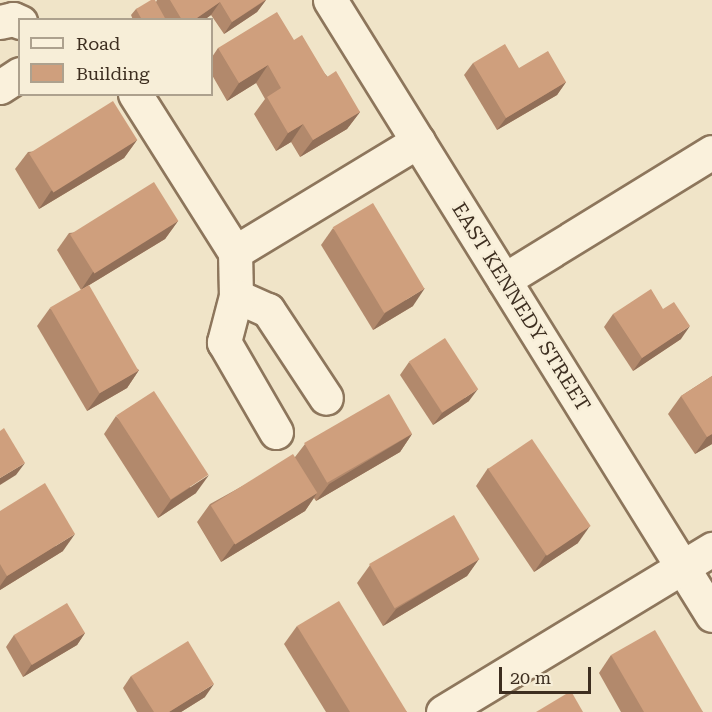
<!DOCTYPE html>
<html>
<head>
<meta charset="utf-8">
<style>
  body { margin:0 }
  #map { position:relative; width:712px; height:712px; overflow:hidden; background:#f0e4c8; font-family:"Roboto Serif",serif }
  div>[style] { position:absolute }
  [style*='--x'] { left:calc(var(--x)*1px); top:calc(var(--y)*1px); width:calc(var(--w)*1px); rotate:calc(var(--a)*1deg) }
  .roads { filter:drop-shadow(2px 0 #8d765c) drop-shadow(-2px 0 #8d765c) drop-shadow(0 2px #8d765c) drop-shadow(0 -2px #8d765c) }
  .minor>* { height:33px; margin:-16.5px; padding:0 16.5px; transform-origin:16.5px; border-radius:16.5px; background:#faf1dc }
  .wall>* { inset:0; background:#b2896c }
  .shaded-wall>* { inset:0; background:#916f58 }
  .building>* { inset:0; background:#cf9f7d; transform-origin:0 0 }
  span { translate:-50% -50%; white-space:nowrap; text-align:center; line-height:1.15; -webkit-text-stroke:4.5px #f7eed8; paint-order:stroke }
  .street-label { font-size:20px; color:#3d2e20 }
  .legend { position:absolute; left:18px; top:18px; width:195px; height:78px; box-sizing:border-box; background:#f7eed8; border:2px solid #ada18e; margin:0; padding:8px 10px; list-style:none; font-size:18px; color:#3d2e20 }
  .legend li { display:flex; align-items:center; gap:12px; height:30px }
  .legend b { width:30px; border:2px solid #ada18e }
  .scale { position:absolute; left:499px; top:667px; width:92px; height:27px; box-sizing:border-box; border:3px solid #3d2e20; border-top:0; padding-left:8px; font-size:18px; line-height:21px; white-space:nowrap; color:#3d2e20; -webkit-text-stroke:4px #f7eed8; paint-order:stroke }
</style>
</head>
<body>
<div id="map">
  <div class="roads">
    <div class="minor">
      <div style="--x:330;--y:0;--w:724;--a:58.15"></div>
      <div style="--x:0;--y:22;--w:13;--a:-13"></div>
      <div style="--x:13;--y:19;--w:8;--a:23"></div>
      <div style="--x:0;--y:87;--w:24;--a:-33"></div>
      <div style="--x:135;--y:94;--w:187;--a:57.7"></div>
      <div style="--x:235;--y:252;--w:214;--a:-31.2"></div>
      <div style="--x:235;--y:252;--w:44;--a:88.7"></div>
      <div style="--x:236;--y:296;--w:48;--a:104.6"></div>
      <div style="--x:224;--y:342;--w:104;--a:60"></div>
      <div style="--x:504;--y:280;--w:244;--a:-31.6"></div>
      <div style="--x:236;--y:296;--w:35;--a:24"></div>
      <div style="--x:268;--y:310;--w:105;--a:56.6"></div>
      <div style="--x:443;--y:712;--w:315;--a:-31.2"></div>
    </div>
  </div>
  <div class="wall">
    <div style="clip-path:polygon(157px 0,266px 0,257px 12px,224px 34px,211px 15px,204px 20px,133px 20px,131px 15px,136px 9px,156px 2px)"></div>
    <div style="clip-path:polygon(294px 40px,360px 112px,347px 129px,300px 157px,291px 142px,276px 151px,254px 114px,265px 99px,256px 83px,227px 101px,212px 75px,212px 57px,218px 48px)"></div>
    <div style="clip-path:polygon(473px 63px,519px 68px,566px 82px,557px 95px,497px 130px,464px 75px)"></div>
    <div style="clip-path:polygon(137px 140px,124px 158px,39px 209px,15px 169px,28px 152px)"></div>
    <div style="clip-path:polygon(178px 221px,165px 239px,81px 290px,57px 250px,69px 233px)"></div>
    <div style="clip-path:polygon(333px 228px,413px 306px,373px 330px,321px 245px)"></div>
    <div style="clip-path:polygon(50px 308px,139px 370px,127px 388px,87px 411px,37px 326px)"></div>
    <div style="clip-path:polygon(663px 309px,681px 339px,633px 371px,604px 327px,613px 314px)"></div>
    <div style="clip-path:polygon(409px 362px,469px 401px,433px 425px,400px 375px)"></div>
    <div style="clip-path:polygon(712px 376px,712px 444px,695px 454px,668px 414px,681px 396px)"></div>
    <div style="clip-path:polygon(116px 416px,196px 493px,158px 518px,104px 434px)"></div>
    <div style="clip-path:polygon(412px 434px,400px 452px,316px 501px,314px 498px,305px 511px,221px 562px,197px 522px,210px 504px,295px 457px,305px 444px)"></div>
    <div style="clip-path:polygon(488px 468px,578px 543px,534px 572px,476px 486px)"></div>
    <div style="clip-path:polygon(0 511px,63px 551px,0 590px)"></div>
    <div style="clip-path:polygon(479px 559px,467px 576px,383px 626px,357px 583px,370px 565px)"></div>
    <div style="clip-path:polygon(297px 626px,407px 712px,326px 712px,284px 644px)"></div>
    <div style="clip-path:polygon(85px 633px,77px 645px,23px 677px,6px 647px,14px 635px)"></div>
    <div style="clip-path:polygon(611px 655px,703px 712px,621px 712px,599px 673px)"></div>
    <div style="clip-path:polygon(131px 676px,205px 697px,181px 712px,137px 712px,123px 688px)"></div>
  </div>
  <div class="shaded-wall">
    <div style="clip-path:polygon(266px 0,257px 12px,224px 34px,232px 22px)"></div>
    <div style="clip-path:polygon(220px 2px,211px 15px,204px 20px,194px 20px)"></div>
    <div style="clip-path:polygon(268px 65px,256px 83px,227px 101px,239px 83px)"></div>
    <div style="clip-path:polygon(566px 82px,557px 95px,497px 130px,506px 118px)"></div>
    <div style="clip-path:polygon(360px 112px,347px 129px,300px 157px,313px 140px)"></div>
    <div style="clip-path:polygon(303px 124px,291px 142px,276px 151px,288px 133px)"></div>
    <div style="clip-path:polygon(137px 140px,124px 158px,39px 209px,51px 191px)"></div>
    <div style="clip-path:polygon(178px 221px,165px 239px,81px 290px,93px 272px)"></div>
    <div style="clip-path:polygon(425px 288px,413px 306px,373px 330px,385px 313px)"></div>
    <div style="clip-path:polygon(690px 326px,681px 339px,633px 371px,642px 358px)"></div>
    <div style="clip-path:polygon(139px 370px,127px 388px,87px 411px,100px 393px)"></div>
    <div style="clip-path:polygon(478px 389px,469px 401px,433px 425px,442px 413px)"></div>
    <div style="clip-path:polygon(412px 434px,400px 452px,316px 501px,329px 484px)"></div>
    <div style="clip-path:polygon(712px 434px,712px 444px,695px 454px,707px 437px)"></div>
    <div style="clip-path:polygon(25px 463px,16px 475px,0 485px,0 478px)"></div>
    <div style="clip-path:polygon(209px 475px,196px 493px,158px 518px,171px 500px)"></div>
    <div style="clip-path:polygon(317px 493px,305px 511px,221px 562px,234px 544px)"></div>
    <div style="clip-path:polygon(590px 526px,578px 543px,534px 572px,546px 555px)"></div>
    <div style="clip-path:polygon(75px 534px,63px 551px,0 590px,0 586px,7px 576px)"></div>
    <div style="clip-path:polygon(479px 559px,467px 576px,383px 626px,396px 609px)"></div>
    <div style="clip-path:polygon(85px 633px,77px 645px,23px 677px,32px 664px)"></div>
    <div style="clip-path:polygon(214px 684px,205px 697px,181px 712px,169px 712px)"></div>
  </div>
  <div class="building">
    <div style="clip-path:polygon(151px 0,155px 0,166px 20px,142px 20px,136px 9px)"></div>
    <div style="clip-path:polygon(170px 0,265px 0,232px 22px,220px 2px,194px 20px,182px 20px)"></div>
    <div style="clip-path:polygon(277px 12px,294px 40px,302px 35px,327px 77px,336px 71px,360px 112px,313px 140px,303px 124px,288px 133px,267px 97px,281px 88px,268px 65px,239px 83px,218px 48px)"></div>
    <div style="clip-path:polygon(505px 44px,519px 68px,548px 51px,566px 82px,506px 118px,473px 63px)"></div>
    <div style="left:113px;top:101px;width:46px;height:99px;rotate:58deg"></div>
    <div style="left:154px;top:182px;width:46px;height:99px;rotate:58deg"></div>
    <div style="left:373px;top:203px;width:100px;height:47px;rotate:59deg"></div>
    <div style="left:89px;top:285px;width:99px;height:45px;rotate:60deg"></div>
    <div style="clip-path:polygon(651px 289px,663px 309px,674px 302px,690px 326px,642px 358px,613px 314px)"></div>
    <div style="left:445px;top:338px;width:61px;height:43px;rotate:57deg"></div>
    <div style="clip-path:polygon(712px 376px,712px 434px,707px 437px,681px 396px)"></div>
    <div style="left:154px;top:391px;width:100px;height:45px;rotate:57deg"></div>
    <div style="left:389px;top:394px;width:46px;height:98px;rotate:60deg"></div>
    <div style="clip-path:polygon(4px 428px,25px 463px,0 478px,0 431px)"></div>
    <div style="left:532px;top:439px;width:105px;height:53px;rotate:56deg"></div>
    <div style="left:293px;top:454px;width:46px;height:97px;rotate:58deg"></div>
    <div style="clip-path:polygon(45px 483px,75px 534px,7px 576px,0 564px,0 511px)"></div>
    <div style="left:454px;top:515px;width:51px;height:98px;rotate:60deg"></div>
    <div style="clip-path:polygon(339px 601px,407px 712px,350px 712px,297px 626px)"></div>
    <div style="left:67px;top:603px;width:35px;height:62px;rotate:59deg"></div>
    <div style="clip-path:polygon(655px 630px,703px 712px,644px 712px,611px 655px)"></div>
    <div style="clip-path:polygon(188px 641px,214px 684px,169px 712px,154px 712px,131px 676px)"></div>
    <div style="clip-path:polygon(571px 691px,583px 712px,536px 712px)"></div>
  </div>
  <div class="street-label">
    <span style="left:521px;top:307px;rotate:58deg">EAST KENNEDY STREET</span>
  </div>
  <ul class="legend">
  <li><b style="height:8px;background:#faf1dc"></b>Road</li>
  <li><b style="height:16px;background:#cf9f7d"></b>Building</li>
  </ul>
  <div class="scale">20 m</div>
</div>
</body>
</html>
